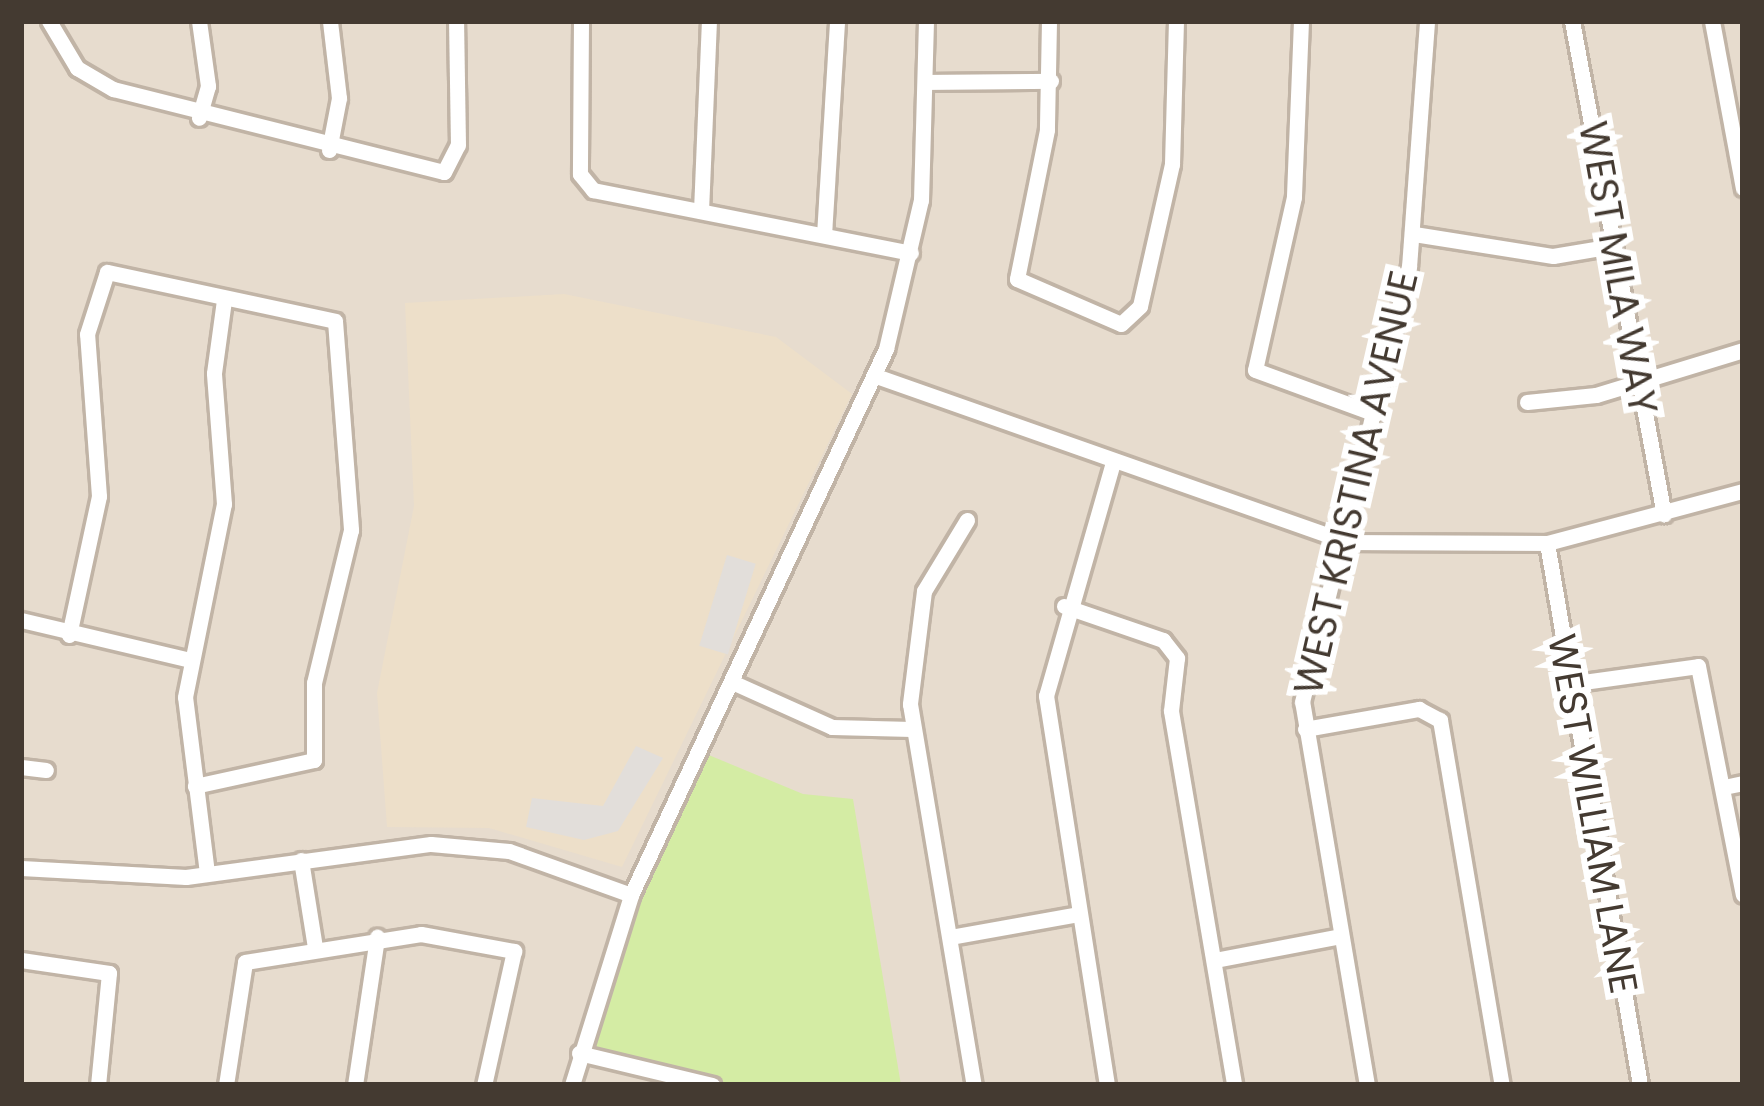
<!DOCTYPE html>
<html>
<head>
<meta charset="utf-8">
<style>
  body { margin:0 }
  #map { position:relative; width:1764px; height:1106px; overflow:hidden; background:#f2ebe1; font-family:Poppins,sans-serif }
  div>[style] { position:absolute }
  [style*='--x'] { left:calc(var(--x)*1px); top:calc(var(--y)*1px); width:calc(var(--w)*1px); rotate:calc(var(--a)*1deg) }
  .residential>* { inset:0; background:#e7dcce; transform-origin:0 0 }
  .education>* { inset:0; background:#eddfc9 }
  .green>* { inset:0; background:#d4eca4 }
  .parking>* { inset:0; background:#e2deda; transform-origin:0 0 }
  .roads { filter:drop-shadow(3px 0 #c1b4a6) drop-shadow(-3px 0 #c1b4a6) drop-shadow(0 3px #c1b4a6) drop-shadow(0 -3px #c1b4a6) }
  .minor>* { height:15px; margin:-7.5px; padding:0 7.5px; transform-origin:7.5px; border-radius:7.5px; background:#fff }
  span { translate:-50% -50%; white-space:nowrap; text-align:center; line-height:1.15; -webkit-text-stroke:12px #fff; paint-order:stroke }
  .street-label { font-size:39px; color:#443a31 }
  .frame { position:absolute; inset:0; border:24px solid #443a31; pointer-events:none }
</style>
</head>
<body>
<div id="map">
  <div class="residential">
    <div style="left:21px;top:21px;width:1722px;height:1064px"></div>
  </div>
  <div class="education">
    <div style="clip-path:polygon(564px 294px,776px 337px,852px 394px,622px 867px,489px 828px,387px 827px,377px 693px,414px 506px,405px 303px)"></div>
  </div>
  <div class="green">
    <div style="clip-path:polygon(699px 751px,803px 794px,853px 799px,901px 1085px,712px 1085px,579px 1053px)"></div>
  </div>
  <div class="parking">
    <div style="left:727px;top:555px;width:30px;height:95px;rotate:17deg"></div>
    <div style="clip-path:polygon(636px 746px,663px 758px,618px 831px,584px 840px,526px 827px,532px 798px,603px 806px)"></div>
  </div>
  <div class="roads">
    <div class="minor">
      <div style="--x:49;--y:21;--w:55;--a:59.2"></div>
      <div style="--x:77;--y:68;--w:42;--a:30.3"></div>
      <div style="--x:113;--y:89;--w:341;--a:14.1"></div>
      <div style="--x:444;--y:172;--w:30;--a:-63"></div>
      <div style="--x:458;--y:145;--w:124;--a:-90.9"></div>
      <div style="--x:199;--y:21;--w:66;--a:82.1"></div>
      <div style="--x:208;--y:86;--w:33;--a:106"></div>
      <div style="--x:581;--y:21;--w:153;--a:90.4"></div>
      <div style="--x:580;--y:174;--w:21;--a:51"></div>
      <div style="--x:593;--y:190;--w:324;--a:11.2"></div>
      <div style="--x:1049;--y:21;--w:109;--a:91.1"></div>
      <div style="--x:1047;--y:130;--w:152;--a:101.4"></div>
      <div style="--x:1017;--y:279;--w:113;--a:23.4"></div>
      <div style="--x:1121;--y:324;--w:26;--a:-43"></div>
      <div style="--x:1140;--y:306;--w:146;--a:-77.3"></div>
      <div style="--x:1172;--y:164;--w:143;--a:-88.4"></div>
      <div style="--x:1301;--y:21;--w:176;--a:92.3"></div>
      <div style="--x:1294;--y:197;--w:177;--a:102.7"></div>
      <div style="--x:1255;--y:370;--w:128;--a:20.1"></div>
      <div style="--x:1572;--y:21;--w:502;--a:79.45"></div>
      <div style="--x:1712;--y:21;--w:170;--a:79.5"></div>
      <div style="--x:928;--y:82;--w:123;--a:-0.5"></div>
      <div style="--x:329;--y:150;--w:53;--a:-79.1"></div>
      <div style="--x:339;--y:98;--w:78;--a:-96.7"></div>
      <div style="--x:701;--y:211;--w:190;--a:-87.6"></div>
      <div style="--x:1414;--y:234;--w:141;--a:9"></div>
      <div style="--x:1553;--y:256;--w:61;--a:-9.5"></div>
      <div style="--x:824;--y:235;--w:214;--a:-86.5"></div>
      <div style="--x:876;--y:376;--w:499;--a:19.4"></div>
      <div style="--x:1347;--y:542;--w:200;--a:0.3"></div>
      <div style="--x:1547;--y:543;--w:203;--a:-14.9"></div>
      <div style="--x:1527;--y:402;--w:69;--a:-5.8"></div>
      <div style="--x:1596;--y:395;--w:154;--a:-17"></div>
      <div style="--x:967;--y:520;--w:83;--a:121.2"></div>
      <div style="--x:924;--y:591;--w:114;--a:97.1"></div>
      <div style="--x:910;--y:704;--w:386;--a:80.5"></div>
      <div style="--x:1547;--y:543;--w:550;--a:80.26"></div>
      <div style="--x:1064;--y:606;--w:105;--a:19"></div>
      <div style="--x:1163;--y:640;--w:23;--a:52"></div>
      <div style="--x:1177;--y:658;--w:53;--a:96.5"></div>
      <div style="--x:1171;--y:711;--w:379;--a:80.4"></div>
      <div style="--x:21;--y:620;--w:174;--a:13.3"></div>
      <div style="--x:69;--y:635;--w:142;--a:-77.8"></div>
      <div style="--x:99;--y:496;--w:162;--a:-94.2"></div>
      <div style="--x:87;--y:334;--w:65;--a:-72.1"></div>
      <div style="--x:107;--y:272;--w:233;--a:12.1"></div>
      <div style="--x:335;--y:321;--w:210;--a:85.6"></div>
      <div style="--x:351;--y:530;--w:157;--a:103.6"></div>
      <div style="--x:314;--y:683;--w:77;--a:90"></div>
      <div style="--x:314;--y:760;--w:122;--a:167.7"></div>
      <div style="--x:732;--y:682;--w:110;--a:24.2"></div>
      <div style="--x:832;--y:727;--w:80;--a:1.4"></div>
      <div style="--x:1569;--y:684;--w:130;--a:-7.9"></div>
      <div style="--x:1698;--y:666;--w:233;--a:78.9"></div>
      <div style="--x:1305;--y:729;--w:116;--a:-10"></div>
      <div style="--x:1419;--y:709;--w:24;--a:28"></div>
      <div style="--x:1440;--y:720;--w:370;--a:80.4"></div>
      <div style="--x:21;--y:767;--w:25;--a:7"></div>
      <div style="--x:1724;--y:787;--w:19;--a:-12"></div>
      <div style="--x:301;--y:860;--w:88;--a:80.9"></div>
      <div style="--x:21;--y:868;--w:165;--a:3.1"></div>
      <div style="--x:186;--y:877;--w:247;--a:-7.7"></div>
      <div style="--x:431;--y:844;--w:78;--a:5.1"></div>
      <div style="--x:509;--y:851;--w:130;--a:19.8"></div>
      <div style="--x:207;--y:873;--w:177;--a:-97.1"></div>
      <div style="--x:185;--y:697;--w:197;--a:-78.6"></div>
      <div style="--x:224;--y:504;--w:131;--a:-94.4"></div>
      <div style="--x:214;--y:373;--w:74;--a:-82.2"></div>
      <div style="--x:950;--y:937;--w:131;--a:-10.1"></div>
      <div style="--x:21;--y:960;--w:89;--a:8.4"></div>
      <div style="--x:109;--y:973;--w:113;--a:95.6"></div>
      <div style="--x:1215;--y:960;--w:128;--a:-10.8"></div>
      <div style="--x:579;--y:1053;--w:137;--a:13.5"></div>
      <div style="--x:226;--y:1085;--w:124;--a:-81.2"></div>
      <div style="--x:245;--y:962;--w:178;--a:-9"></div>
      <div style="--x:421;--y:934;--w:95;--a:10.4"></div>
      <div style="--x:514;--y:951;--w:137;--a:102.6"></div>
      <div style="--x:355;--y:1085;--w:150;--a:-81.5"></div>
      <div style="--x:572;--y:1085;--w:199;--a:-72.7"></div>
      <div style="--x:631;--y:895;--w:603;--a:-64.97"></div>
      <div style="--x:886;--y:349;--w:153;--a:-76.8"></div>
      <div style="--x:921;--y:200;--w:179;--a:-88.4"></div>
      <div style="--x:1107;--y:1085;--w:394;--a:-98.9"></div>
      <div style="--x:1046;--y:696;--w:243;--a:-74"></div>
      <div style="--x:1367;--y:1085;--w:388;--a:-99.6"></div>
      <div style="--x:1302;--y:702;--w:448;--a:-76.2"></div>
      <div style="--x:1409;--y:267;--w:247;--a:-85.8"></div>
    </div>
  </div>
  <div class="street-label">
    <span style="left:1617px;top:268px;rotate:80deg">WEST MILA WAY</span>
    <span style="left:1357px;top:483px;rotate:-77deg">WEST KRISTINA AVENUE</span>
    <span style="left:1592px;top:814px;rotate:80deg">WEST WILLIAM LANE</span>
  </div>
  <div class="frame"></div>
</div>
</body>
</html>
